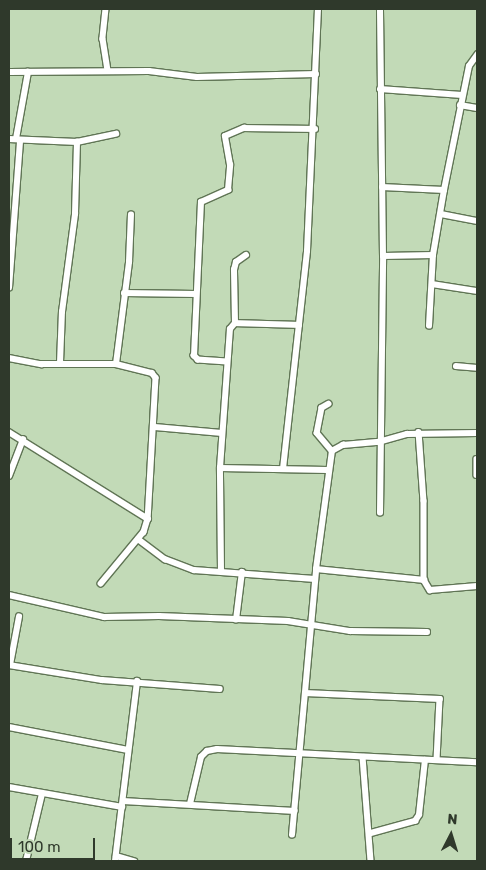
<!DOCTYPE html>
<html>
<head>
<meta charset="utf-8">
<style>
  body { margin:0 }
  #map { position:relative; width:486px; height:870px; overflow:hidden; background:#c2dab7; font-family:Rubik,sans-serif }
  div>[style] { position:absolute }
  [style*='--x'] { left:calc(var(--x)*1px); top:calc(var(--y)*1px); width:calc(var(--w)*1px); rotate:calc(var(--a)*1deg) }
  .roads { filter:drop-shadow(1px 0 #607555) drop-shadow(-1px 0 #607555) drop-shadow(0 1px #607555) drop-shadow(0 -1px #607555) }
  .minor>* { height:5.5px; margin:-2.75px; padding:0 2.75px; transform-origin:2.75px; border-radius:2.75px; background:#fff }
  span { translate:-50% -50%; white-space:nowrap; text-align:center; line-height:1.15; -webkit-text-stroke:4px #c2dab7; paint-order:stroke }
  .frame { position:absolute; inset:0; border:10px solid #2f392b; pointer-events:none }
  .north { position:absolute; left:426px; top:810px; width:50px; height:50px; -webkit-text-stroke:4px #c2dab7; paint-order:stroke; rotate:5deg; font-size:14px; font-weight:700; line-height:20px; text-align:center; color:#2f392b }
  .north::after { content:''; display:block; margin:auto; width:18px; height:22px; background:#2f392b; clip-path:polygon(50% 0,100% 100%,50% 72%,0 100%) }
  .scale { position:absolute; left:10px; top:838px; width:85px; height:22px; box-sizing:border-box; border:2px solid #2f392b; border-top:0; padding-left:6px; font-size:15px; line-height:18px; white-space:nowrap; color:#2f392b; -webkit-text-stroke:4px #c2dab7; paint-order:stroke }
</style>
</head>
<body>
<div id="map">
  <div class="roads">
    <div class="minor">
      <div style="--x:106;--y:9;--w:30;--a:96"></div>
      <div style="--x:103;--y:39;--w:31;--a:81"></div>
      <div style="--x:9;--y:72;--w:140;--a:-0.4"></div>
      <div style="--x:149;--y:71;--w:48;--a:7.1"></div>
      <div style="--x:197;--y:77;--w:119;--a:-1.4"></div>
      <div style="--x:380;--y:89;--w:82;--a:4.2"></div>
      <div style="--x:460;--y:105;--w:17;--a:10"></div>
      <div style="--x:9;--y:139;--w:68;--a:2.5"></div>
      <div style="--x:77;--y:142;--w:40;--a:-12"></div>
      <div style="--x:16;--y:139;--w:68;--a:-79.8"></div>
      <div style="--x:382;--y:187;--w:62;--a:2.8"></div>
      <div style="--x:441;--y:214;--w:37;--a:11"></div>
      <div style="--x:383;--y:256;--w:50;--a:-1.1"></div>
      <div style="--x:432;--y:284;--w:46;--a:8.8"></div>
      <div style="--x:9;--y:288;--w:148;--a:-85.7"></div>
      <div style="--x:124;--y:293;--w:72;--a:0.8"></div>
      <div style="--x:235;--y:323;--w:53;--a:-91.1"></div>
      <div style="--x:234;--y:270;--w:8;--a:-76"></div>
      <div style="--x:236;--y:262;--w:12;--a:-35"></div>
      <div style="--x:429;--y:326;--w:71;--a:-86.8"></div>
      <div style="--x:433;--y:255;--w:66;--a:-80.4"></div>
      <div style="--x:444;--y:190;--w:126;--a:-78.6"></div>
      <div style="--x:469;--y:66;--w:14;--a:-54"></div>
      <div style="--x:9;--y:358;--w:33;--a:11"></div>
      <div style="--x:41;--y:364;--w:75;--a:0"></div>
      <div style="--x:116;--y:364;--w:37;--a:14"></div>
      <div style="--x:152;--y:373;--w:6;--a:51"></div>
      <div style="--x:156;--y:378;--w:141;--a:93.2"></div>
      <div style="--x:148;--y:519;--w:14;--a:107"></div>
      <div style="--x:144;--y:532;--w:67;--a:129.6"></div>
      <div style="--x:227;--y:362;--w:29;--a:-176"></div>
      <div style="--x:198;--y:360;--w:6;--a:-135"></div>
      <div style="--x:194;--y:356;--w:154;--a:-87.4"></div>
      <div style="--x:201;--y:202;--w:30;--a:-24"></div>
      <div style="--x:228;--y:190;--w:25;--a:-85"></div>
      <div style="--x:230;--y:165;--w:29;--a:-100"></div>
      <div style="--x:225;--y:136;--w:21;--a:-23"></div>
      <div style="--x:244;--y:128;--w:71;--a:0.8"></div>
      <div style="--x:60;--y:363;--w:51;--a:-87.8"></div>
      <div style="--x:62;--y:312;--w:99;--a:-82.4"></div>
      <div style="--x:75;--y:214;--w:72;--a:-88.4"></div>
      <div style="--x:116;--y:364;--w:103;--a:-82.7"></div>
      <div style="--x:129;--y:262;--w:47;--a:-87.6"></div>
      <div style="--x:456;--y:366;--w:21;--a:5"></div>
      <div style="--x:329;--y:404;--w:8;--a:150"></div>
      <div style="--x:322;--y:408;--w:25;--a:101"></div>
      <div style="--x:317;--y:433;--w:23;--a:50"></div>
      <div style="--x:155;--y:427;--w:67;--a:5.1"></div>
      <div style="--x:9;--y:432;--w:164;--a:32"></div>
      <div style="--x:419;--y:432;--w:69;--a:85.9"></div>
      <div style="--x:424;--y:501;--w:79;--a:90"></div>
      <div style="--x:477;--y:459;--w:16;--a:90"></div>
      <div style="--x:220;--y:468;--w:107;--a:1.1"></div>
      <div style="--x:283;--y:469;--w:219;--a:-83.7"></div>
      <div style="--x:307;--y:251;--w:242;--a:-87.4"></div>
      <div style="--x:9;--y:476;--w:39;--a:-69"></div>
      <div style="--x:380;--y:513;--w:257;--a:-89.3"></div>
      <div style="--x:383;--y:256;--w:247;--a:-90.7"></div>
      <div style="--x:138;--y:539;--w:34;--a:37"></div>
      <div style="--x:165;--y:559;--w:31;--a:21"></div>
      <div style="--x:194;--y:570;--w:121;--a:4.3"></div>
      <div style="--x:316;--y:569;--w:109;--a:5.8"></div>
      <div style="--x:424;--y:580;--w:12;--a:59"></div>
      <div style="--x:430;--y:590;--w:47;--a:-4.9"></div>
      <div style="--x:221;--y:571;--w:103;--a:-90.6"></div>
      <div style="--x:220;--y:468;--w:139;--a:-85.9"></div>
      <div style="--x:230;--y:329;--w:8;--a:-50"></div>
      <div style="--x:235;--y:323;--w:64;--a:1.8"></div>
      <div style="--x:9;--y:595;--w:98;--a:13"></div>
      <div style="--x:104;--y:617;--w:55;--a:-1"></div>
      <div style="--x:159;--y:616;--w:129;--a:2.2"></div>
      <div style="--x:288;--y:621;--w:63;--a:9.2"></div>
      <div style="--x:350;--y:631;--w:77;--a:0.7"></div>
      <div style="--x:236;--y:620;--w:48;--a:-82.9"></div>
      <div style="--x:9;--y:665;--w:94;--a:9.2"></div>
      <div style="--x:102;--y:680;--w:118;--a:4.4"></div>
      <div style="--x:10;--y:665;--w:49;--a:-79.4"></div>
      <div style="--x:305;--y:693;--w:135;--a:2.5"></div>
      <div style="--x:440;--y:699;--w:61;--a:92.8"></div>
      <div style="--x:9;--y:727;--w:121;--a:10.9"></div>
      <div style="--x:363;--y:757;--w:104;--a:85.6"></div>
      <div style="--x:9;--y:787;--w:115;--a:10"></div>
      <div style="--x:123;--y:801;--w:172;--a:3.3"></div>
      <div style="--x:190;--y:804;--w:48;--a:-76.8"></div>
      <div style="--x:201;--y:757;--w:8;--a:-45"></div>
      <div style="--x:207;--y:751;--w:10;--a:-11"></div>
      <div style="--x:217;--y:749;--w:260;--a:2.9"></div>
      <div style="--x:371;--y:833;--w:46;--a:-15.3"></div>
      <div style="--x:415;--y:821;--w:7;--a:-56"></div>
      <div style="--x:419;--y:815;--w:55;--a:-83.8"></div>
      <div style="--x:292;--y:835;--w:267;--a:-84.8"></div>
      <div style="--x:316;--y:569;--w:119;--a:-82.3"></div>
      <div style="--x:332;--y:451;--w:13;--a:-29"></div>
      <div style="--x:343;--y:445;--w:36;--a:-5"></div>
      <div style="--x:379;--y:442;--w:29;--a:-16"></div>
      <div style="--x:407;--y:434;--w:70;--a:-0.8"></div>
      <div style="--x:116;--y:856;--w:19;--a:16"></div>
      <div style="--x:26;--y:861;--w:69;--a:-76.6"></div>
      <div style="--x:115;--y:861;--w:181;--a:-83"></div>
    </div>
  </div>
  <div class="frame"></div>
  <div class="north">N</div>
  <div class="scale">100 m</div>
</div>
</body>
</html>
